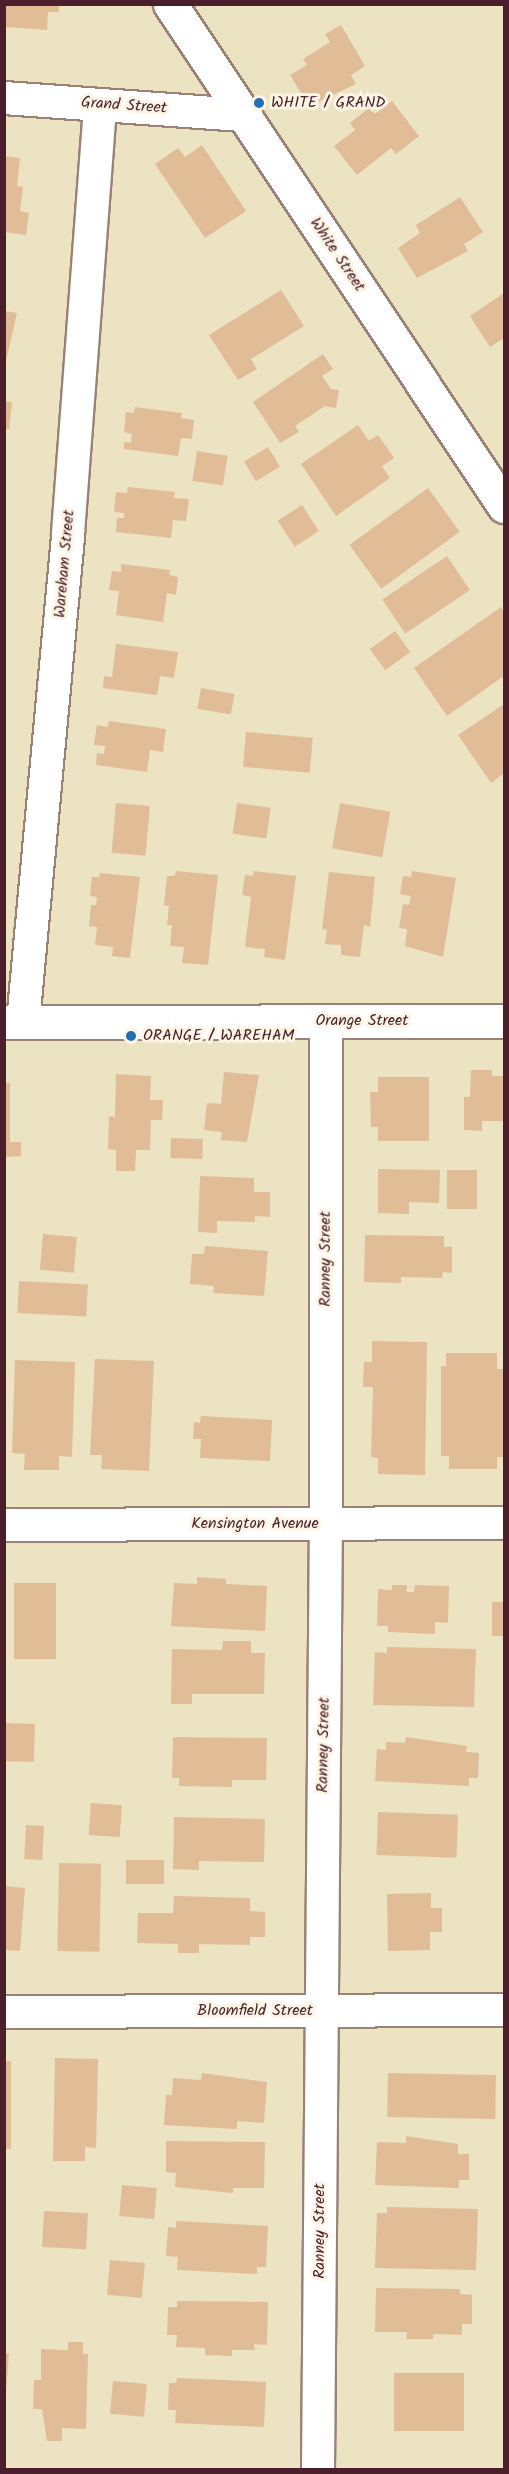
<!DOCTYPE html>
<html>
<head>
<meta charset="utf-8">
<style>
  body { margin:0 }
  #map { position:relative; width:509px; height:2474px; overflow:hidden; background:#ece3c2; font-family:Kalam,sans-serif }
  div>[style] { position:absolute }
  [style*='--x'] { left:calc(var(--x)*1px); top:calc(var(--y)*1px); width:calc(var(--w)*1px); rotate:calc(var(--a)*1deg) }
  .building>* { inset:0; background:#e0bd97; transform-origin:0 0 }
  .roads { filter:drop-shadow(2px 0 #9b8176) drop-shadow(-2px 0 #9b8176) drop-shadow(0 2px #9b8176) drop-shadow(0 -2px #9b8176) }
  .minor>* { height:32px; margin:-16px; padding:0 16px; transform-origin:16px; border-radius:16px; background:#fff }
  .tertiary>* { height:33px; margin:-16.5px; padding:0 16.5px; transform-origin:16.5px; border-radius:16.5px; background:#fff }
  .secondary>* { height:33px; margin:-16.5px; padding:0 16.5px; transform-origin:16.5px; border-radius:16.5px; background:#fff }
  .dots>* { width:16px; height:16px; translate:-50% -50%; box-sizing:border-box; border:3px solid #fcf5e5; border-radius:50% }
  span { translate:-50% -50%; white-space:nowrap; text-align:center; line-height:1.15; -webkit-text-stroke:6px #fcf5e5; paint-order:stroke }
  .poi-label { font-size:16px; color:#4a1f2b }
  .left { translate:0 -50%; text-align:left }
  .street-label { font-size:16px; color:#4a1f2b }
  .frame { position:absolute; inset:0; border:6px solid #4a1f2b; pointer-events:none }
</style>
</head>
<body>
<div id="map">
  <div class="building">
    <div style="clip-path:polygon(4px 4px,59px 4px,59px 12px,48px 12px,47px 30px,4px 27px)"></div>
    <div style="clip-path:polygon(341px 25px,365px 66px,351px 75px,356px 84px,309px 106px,290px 75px,307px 65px,303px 59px,330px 42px,325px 34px)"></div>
    <div style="clip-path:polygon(392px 101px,419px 136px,396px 154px,391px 148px,357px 175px,334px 146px,355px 130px,350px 123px,370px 107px,375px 114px)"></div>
    <div style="clip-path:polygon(202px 145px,246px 211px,205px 238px,155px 164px,178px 148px,185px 157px)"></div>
    <div style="clip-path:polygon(4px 156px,20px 158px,17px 186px,23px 187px,20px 211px,29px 213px,26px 235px,4px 232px)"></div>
    <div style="clip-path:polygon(460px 197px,483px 232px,464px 244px,468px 251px,417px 278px,398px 248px,420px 233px,416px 225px)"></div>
    <div style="clip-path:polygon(281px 290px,304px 326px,251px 359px,257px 369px,238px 380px,209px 335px)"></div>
    <div style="clip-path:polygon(504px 293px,504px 338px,490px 347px,470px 316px)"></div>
    <div style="clip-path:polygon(4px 311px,17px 313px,6px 361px,4px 361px)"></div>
    <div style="clip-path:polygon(323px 354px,333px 369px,322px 376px,331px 389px,339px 390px,336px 408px,325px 406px,295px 426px,299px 432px,280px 443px,253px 402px)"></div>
    <div style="clip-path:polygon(4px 401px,12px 402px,9px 429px,4px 429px)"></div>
    <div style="clip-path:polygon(135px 407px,182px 413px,181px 418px,194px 420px,192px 439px,181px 438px,178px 456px,124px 449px,124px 442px,131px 443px,132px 434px,124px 432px,126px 412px,134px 413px)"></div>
    <div style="clip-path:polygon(358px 425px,369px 441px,378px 435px,394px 458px,382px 466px,390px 478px,336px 516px,301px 464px)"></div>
    <div style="left:268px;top:447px;width:23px;height:28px;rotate:59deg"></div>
    <div style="left:197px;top:451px;width:31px;height:30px;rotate:9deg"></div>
    <div style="clip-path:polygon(128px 487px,175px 492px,174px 498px,189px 499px,186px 521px,173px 520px,171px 538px,116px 532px,117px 518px,124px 518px,124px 513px,114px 512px,116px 492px,127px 493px)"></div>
    <div style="left:428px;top:488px;width:54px;height:97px;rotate:54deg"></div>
    <div style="left:302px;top:505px;width:31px;height:29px;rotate:57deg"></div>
    <div style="left:447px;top:556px;width:41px;height:78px;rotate:56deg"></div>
    <div style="clip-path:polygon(121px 564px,170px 570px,169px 575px,178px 577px,176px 595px,167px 593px,163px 622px,116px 615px,119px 591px,109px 590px,112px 571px,121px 572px)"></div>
    <div style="clip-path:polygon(501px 607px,504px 612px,504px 676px,447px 716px,414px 668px)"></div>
    <div style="left:395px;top:631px;width:26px;height:31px;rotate:54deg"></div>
    <div style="clip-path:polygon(116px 644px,178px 652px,174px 678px,160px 676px,157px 695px,103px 688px,104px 676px,112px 677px)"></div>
    <div style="left:201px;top:688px;width:34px;height:21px;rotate:10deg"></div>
    <div style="clip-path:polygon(504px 704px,504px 773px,491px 783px,458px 735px)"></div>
    <div style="clip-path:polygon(109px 721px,166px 729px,163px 752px,150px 750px,147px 772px,96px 765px,97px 753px,104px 754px,105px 746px,94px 745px,97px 725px,108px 727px)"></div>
    <div style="left:246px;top:732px;width:67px;height:35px;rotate:5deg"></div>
    <div style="left:116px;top:803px;width:34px;height:50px;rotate:5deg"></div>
    <div style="left:237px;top:803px;width:34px;height:31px;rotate:8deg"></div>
    <div style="left:340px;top:803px;width:51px;height:46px;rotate:10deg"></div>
    <div style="clip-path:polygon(176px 871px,218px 875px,208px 965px,182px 963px,184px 947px,170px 946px,172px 925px,167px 925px,169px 906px,164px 905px,167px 876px,175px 876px)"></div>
    <div style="clip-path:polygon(254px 871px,296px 876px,285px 960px,264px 957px,265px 949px,245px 947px,251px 897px,242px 895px,245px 875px,253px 876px)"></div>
    <div style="clip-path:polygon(412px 871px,456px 878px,443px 957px,405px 946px,407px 929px,399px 928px,403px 904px,409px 905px,411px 896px,400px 894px,403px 876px,411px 877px)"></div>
    <div style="clip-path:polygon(329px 872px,375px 877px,370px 927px,364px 925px,360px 957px,341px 955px,341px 945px,325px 944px,327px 930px,322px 929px)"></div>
    <div style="clip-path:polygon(100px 873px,140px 877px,130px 958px,112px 956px,113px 947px,95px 945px,97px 927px,89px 926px,91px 905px,96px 905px,97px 897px,90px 896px,92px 877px,99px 877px)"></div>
    <div style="clip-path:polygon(471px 1070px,492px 1070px,492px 1076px,504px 1076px,504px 1121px,482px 1121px,482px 1131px,464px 1130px,464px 1097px,470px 1097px)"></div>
    <div style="clip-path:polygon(224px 1072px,259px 1075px,247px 1142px,221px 1140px,222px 1132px,204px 1130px,207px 1103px,221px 1104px)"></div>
    <div style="clip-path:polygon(116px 1074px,151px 1076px,150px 1100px,163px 1100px,162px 1120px,151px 1120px,150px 1150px,136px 1150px,135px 1171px,116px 1171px,116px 1150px,108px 1149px,109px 1116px,115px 1117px)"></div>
    <div style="clip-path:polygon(378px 1077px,429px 1077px,429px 1141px,378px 1141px,378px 1127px,371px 1127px,370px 1092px,378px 1092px)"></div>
    <div style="clip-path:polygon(4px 1083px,10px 1083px,10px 1142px,21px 1142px,21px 1156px,4px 1157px)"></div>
    <div style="left:171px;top:1138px;width:32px;height:20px;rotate:2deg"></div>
    <div style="clip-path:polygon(378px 1169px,440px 1170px,439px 1203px,409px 1202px,409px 1214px,378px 1213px)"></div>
    <div style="left:447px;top:1170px;width:30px;height:39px"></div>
    <div style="clip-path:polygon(200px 1176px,254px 1178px,254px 1192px,270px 1192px,270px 1217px,255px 1216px,255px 1222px,217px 1221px,217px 1233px,198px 1232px)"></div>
    <div style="left:43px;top:1234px;width:34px;height:36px;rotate:5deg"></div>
    <div style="clip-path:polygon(365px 1235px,444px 1236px,444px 1247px,452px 1247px,452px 1273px,443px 1272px,442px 1278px,401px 1277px,401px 1283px,364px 1282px)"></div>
    <div style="clip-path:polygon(205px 1246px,268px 1251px,264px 1296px,213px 1293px,214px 1286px,190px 1284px,192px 1254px,204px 1254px)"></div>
    <div style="left:19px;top:1281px;width:69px;height:32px;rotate:3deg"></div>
    <div style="clip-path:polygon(372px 1341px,427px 1342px,425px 1475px,378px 1474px,378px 1458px,371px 1457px,373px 1387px,363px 1387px,364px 1362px,372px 1362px)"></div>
    <div style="clip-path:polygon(446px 1353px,497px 1353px,497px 1369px,503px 1369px,503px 1457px,497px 1457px,497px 1469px,449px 1469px,449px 1456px,441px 1456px,441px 1366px,446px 1366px)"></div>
    <div style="clip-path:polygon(95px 1359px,154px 1361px,149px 1471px,101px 1469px,102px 1455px,90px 1455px)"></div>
    <div style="clip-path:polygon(15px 1360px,75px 1362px,72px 1457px,59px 1456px,59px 1470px,24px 1470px,25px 1454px,12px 1453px)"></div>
    <div style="clip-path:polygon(201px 1416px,272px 1420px,270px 1461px,200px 1458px,201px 1439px,193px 1439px,194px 1422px,200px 1423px)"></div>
    <div style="clip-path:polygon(197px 1577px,226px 1579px,226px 1584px,267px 1586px,265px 1631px,171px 1626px,174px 1583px,197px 1584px)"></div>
    <div style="left:14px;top:1583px;width:42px;height:76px"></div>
    <div style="clip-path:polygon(392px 1585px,407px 1585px,407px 1592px,414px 1592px,415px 1585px,449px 1586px,448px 1623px,435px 1622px,435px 1634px,388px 1632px,388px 1626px,377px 1626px,378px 1589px,392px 1590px)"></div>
    <div style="left:492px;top:1602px;width:12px;height:34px"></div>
    <div style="clip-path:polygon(223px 1641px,251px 1641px,251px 1653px,265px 1653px,264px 1694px,192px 1694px,192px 1704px,171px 1704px,172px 1649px,222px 1650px)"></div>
    <div style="clip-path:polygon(387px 1647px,476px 1649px,474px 1707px,373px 1705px,375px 1652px,387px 1653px)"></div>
    <div style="left:4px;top:1723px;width:31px;height:38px;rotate:2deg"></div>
    <div style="clip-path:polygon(173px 1737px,267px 1738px,266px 1780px,232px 1780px,232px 1787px,179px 1786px,179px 1778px,172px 1778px)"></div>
    <div style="clip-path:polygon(406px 1737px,467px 1746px,466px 1752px,479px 1753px,478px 1778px,469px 1778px,469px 1786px,375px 1781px,377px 1749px,386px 1750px,386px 1742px,405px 1743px)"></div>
    <div style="left:91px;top:1803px;width:31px;height:32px;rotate:4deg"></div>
    <div style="left:378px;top:1812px;width:80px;height:43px;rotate:2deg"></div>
    <div style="clip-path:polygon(174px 1817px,265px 1819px,264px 1862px,199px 1861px,199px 1870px,173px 1869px)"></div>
    <div style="left:26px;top:1825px;width:18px;height:34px;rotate:3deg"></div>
    <div style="left:164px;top:1860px;width:24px;height:38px;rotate:90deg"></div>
    <div style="left:59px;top:1863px;width:42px;height:88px;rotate:1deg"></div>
    <div style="clip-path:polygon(4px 1886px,25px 1888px,20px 1951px,4px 1950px)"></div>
    <div style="clip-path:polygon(431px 1893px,431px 1908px,442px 1908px,442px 1932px,430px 1932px,430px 1950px,388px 1951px,387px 1894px)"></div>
    <div style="clip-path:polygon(174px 1896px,250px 1898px,250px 1911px,265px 1912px,265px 1937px,250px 1937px,250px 1945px,199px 1944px,199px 1953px,178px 1953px,178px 1944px,137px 1943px,138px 1913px,173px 1913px)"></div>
    <div style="clip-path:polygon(55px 2058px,98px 2059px,96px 2148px,85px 2147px,85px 2161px,53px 2161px)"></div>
    <div style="left:4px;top:2061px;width:7px;height:88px"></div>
    <div style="clip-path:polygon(202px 2073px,267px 2082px,264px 2123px,237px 2121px,237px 2129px,164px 2125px,166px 2095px,172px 2095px,173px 2078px,201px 2080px)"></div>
    <div style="left:388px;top:2073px;width:108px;height:44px;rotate:1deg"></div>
    <div style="clip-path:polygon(406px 2136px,458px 2144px,458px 2154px,469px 2154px,469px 2180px,459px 2180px,459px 2188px,375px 2185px,377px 2142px,406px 2143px)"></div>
    <div style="clip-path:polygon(166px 2141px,265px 2142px,264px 2188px,233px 2188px,233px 2193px,175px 2187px,176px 2173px,166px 2172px)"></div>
    <div style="left:122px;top:2185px;width:35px;height:31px;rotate:5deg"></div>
    <div style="clip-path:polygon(387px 2207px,478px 2209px,476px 2270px,375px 2268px,377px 2213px,387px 2213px)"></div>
    <div style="left:44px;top:2211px;width:44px;height:36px;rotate:3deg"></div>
    <div style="clip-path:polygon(176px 2221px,268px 2226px,266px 2267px,257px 2267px,257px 2274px,177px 2270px,178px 2257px,166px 2256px,168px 2227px,176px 2228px)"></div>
    <div style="left:110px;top:2260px;width:35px;height:35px;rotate:5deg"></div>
    <div style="clip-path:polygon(376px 2288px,460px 2289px,460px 2294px,472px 2295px,472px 2324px,462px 2324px,462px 2335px,433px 2334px,433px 2339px,406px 2339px,407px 2332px,375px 2332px)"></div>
    <div style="clip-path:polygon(177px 2301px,268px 2302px,267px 2345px,254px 2344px,255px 2350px,232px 2350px,232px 2356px,205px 2355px,205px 2348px,176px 2347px,177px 2335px,167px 2335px,168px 2307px,177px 2307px)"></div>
    <div style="clip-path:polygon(68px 2342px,83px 2342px,83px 2354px,88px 2354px,86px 2429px,62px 2428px,62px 2441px,47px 2441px,42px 2409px,33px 2409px,34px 2380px,41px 2380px,41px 2349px,68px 2350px)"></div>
    <div style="clip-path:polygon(4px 2353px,9px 2354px,6px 2392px,4px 2392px)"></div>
    <div style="left:394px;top:2373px;width:70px;height:58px"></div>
    <div style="clip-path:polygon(177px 2378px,266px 2382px,264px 2427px,175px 2423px,176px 2410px,168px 2410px,169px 2383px,176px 2383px)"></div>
    <div style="left:113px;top:2381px;width:34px;height:33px;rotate:5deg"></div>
  </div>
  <div class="roads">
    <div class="minor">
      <div style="--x:4;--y:98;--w:241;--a:4.1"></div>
      <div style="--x:23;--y:1022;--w:491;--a:-84.7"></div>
      <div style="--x:68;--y:533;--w:429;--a:-85.7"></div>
      <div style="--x:4;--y:1525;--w:500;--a:-0.23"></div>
      <div style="--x:4;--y:2012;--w:500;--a:-0.23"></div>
      <div style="--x:318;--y:2470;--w:946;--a:-89.52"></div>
      <div style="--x:326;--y:1524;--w:503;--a:-90"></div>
    </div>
    <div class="tertiary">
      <div style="--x:4;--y:1022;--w:500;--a:-0.11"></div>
    </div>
    <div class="secondary">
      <div style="--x:170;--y:4;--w:603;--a:56.36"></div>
    </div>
  </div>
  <div class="dots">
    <div style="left:259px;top:103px;background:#1f6fb2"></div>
    <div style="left:131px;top:1036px;background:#1f6fb2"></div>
  </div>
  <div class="poi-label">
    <span class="left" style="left:271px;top:103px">WHITE / GRAND</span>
    <span class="left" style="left:143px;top:1036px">ORANGE / WAREHAM</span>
  </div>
  <div class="street-label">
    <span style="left:124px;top:106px;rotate:4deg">Grand Street</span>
    <span style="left:337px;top:255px;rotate:56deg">White Street</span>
    <span style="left:65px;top:564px;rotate:-85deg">Wareham Street</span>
    <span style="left:362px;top:1021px">Orange Street</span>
    <span style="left:326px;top:1259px;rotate:-90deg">Ranney Street</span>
    <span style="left:255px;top:1524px">Kensington Avenue</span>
    <span style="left:324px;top:1745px;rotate:-89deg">Ranney Street</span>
    <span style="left:255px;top:2011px">Bloomfield Street</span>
    <span style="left:320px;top:2231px;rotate:-90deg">Ranney Street</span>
  </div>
  <div class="frame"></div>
</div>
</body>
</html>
